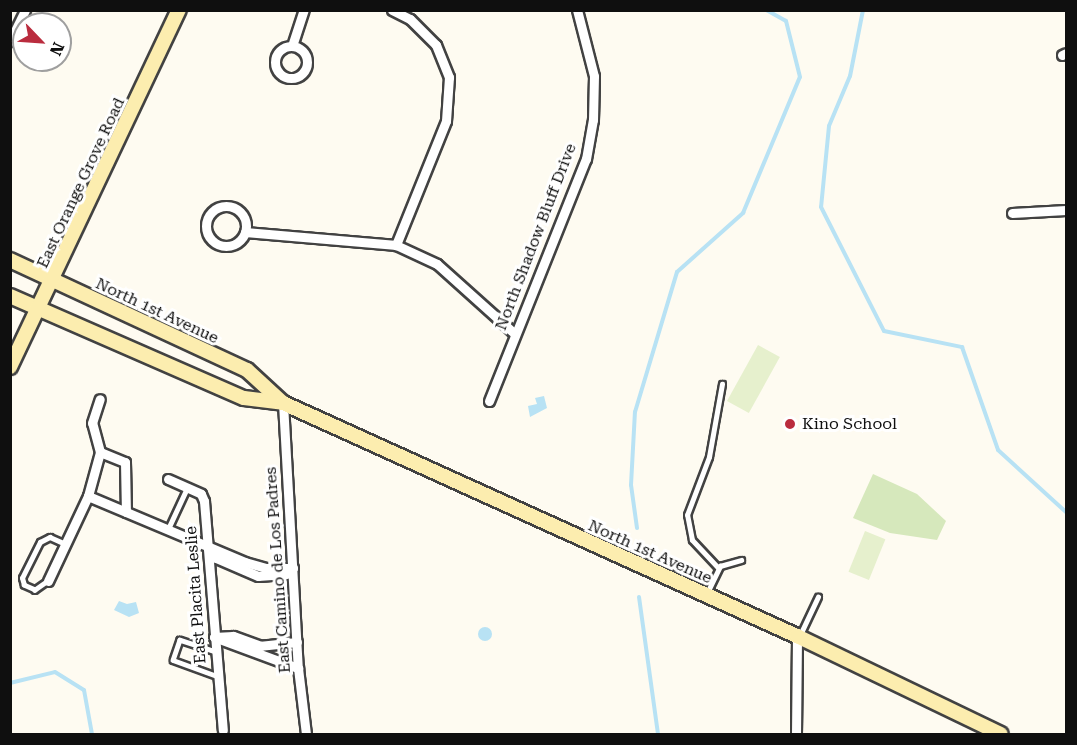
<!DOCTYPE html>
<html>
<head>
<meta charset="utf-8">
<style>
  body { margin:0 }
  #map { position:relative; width:1077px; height:745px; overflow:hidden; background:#fefbf1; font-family:"Roboto Serif",serif }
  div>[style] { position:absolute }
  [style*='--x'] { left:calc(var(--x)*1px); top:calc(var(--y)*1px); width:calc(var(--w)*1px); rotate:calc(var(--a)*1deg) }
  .green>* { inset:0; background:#d6e8bc }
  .pitch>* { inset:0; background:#e6f0cd; transform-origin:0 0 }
  .water>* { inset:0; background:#b8e2f4 }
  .round { border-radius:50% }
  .stream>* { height:4px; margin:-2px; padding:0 2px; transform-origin:2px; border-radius:2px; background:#b8e2f4 }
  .roads { filter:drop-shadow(2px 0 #424242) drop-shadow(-2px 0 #424242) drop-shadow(0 2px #424242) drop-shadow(0 -2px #424242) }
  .service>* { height:4.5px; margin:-2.25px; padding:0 2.25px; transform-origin:2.25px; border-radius:2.25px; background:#fff }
  .minor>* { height:9px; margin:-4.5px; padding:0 4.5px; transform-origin:4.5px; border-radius:4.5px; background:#fff }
  .minor>.ring { margin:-4.5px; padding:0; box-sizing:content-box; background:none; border:9px solid #fff; border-radius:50% }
  .secondary>* { height:14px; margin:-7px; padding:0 7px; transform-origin:7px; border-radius:7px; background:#fcedaf }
  .dots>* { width:16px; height:16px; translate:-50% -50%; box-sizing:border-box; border:3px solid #fff; border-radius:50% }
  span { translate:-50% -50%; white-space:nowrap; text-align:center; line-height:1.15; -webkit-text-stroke:6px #fff; paint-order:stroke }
  .street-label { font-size:16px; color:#0f0f0f }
  .poi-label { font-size:16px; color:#0f0f0f }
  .left { translate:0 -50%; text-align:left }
  .frame { position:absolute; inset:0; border:12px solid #0f0f0f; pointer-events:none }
  .north { position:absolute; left:12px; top:12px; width:60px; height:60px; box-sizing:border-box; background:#fff; border:2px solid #9f9f9f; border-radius:50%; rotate:115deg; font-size:16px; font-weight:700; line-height:24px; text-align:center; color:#0f0f0f }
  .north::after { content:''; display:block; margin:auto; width:21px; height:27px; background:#ba2c3e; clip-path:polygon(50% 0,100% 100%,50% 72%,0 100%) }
</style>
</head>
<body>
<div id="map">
  <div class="green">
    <div style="clip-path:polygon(873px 474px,917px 494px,946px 521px,937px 540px,890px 533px,853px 518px)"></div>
  </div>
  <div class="pitch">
    <div style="left:758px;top:345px;width:25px;height:64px;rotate:29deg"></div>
    <div style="left:865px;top:531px;width:22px;height:44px;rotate:22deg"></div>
  </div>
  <div class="water">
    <div style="clip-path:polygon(544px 396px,547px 408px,530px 417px,528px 406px,537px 404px,535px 398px)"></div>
    <div style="clip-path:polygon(119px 601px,127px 604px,136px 602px,139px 613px,129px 617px,114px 610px)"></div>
    <div class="round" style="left:478px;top:627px;width:14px;height:14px"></div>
  </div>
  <div class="stream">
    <div style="--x:708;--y:10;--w:42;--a:0"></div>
    <div style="--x:863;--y:10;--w:67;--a:101.1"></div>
    <div style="--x:850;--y:76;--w:54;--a:112.8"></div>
    <div style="--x:829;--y:126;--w:81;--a:95.6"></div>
    <div style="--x:821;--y:207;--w:139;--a:63.1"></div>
    <div style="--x:884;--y:331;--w:80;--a:11.6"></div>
    <div style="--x:962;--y:347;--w:109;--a:70.7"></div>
    <div style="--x:998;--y:450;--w:92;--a:42.4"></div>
    <div style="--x:637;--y:528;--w:43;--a:-97.9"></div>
    <div style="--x:631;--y:485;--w:73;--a:-86.9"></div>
    <div style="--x:635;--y:412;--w:146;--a:-73.3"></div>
    <div style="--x:677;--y:272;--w:89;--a:-41.8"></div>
    <div style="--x:743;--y:213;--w:147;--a:-67.3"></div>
    <div style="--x:800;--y:77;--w:58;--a:-104"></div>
    <div style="--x:786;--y:21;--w:23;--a:-151"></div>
    <div style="--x:639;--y:597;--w:138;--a:82.1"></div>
    <div style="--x:10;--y:683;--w:46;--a:-13.7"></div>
    <div style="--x:55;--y:672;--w:34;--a:32"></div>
    <div style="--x:84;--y:690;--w:45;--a:79.7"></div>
  </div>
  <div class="roads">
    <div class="service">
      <div style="--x:168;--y:529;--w:45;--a:-65.1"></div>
      <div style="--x:718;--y:568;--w:38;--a:-133"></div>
      <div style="--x:692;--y:540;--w:25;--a:-101"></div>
      <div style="--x:687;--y:515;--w:62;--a:-69.2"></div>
      <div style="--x:709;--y:457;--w:74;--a:-79.9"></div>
      <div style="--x:48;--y:581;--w:16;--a:145"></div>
      <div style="--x:35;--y:590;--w:12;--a:-156"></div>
      <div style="--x:24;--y:585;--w:7;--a:-106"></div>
      <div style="--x:22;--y:578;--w:40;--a:-63.4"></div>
      <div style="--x:40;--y:542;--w:11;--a:-27"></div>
      <div style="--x:50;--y:537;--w:17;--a:24"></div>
      <div style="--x:707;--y:593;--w:30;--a:-64"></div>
      <div style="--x:720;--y:566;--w:22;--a:-16"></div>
      <div style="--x:800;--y:635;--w:42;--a:-64.7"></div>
      <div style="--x:216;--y:652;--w:38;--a:-162"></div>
      <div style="--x:180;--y:640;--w:21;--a:109"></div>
      <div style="--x:173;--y:660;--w:47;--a:20"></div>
    </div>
    <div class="minor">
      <div style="--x:392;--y:10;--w:20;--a:27"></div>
      <div style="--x:410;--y:19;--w:37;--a:45"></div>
      <div style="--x:436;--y:45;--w:35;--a:68"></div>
      <div style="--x:449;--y:77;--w:44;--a:93.9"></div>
      <div style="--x:446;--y:121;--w:134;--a:112"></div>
      <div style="--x:10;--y:41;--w:34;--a:-64"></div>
      <div class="ring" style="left:275px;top:46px;width:23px;height:23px"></div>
      <div style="--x:292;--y:46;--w:38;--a:-72"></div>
      <div style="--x:1062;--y:55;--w:4;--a:-27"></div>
      <div class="ring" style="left:206px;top:206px;width:31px;height:31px"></div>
      <div style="--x:1012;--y:213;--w:54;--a:-3.2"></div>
      <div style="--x:245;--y:232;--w:152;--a:4.9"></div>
      <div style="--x:396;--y:245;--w:45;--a:24.9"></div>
      <div style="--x:437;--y:264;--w:105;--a:41.9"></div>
      <div style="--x:489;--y:401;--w:261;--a:-68.2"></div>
      <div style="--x:586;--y:159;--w:40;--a:-80"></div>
      <div style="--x:593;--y:120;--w:44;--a:-88.7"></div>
      <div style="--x:594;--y:76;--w:68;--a:-104.4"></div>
      <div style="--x:283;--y:403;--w:265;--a:86.8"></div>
      <div style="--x:298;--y:668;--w:66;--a:83.1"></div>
      <div style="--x:100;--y:452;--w:27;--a:22"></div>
      <div style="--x:125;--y:462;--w:50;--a:88.9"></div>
      <div style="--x:100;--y:452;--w:30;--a:-105"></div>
      <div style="--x:92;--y:423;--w:25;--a:-72"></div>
      <div style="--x:168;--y:479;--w:36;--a:24"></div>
      <div style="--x:201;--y:494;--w:8;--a:67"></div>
      <div style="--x:204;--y:501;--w:230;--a:85.3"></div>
      <div style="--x:88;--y:496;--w:46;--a:-74.7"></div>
      <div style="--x:48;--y:581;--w:94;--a:-64.8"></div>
      <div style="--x:88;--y:496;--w:170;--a:22.8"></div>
      <div style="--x:245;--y:562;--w:22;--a:16"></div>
      <div style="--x:266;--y:568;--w:27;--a:0"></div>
      <div style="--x:293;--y:568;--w:9;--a:139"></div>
      <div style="--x:286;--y:574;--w:28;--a:176"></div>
      <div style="--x:258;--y:576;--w:46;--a:-156.8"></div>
      <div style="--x:216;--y:558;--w:12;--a:-125"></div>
      <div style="--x:297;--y:642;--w:36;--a:174"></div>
      <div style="--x:261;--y:646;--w:30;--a:-160"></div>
      <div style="--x:233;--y:636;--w:19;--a:177"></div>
      <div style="--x:214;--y:637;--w:90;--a:20.3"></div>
      <div style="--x:796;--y:734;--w:98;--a:-89.4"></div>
    </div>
    <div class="secondary">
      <div style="--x:10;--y:260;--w:261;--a:24.9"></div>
      <div style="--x:247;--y:370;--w:49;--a:42.5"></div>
      <div style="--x:10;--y:296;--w:255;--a:23.6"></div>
      <div style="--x:244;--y:398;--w:39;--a:7"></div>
      <div style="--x:283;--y:403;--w:564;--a:24.39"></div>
      <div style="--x:797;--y:636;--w:226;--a:25.7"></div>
      <div style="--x:10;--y:367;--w:395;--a:-64.7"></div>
    </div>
  </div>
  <div class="dots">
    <div style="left:790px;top:424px;background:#ba2c3e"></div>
  </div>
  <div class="street-label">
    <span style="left:81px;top:183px;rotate:-65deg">East Orange Grove Road</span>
    <span style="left:536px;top:237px;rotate:-69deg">North Shadow Bluff Drive</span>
    <span style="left:157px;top:311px;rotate:25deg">North 1st Avenue</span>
    <span style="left:650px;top:552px;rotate:24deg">North 1st Avenue</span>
    <span style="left:278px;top:570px;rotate:-94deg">East Camino de Los Padres</span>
    <span style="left:196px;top:595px;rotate:-94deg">East Placita Leslie</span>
  </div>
  <div class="poi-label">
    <span class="left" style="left:802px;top:424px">Kino School</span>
  </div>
  <div class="frame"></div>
  <div class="north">N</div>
</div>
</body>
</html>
